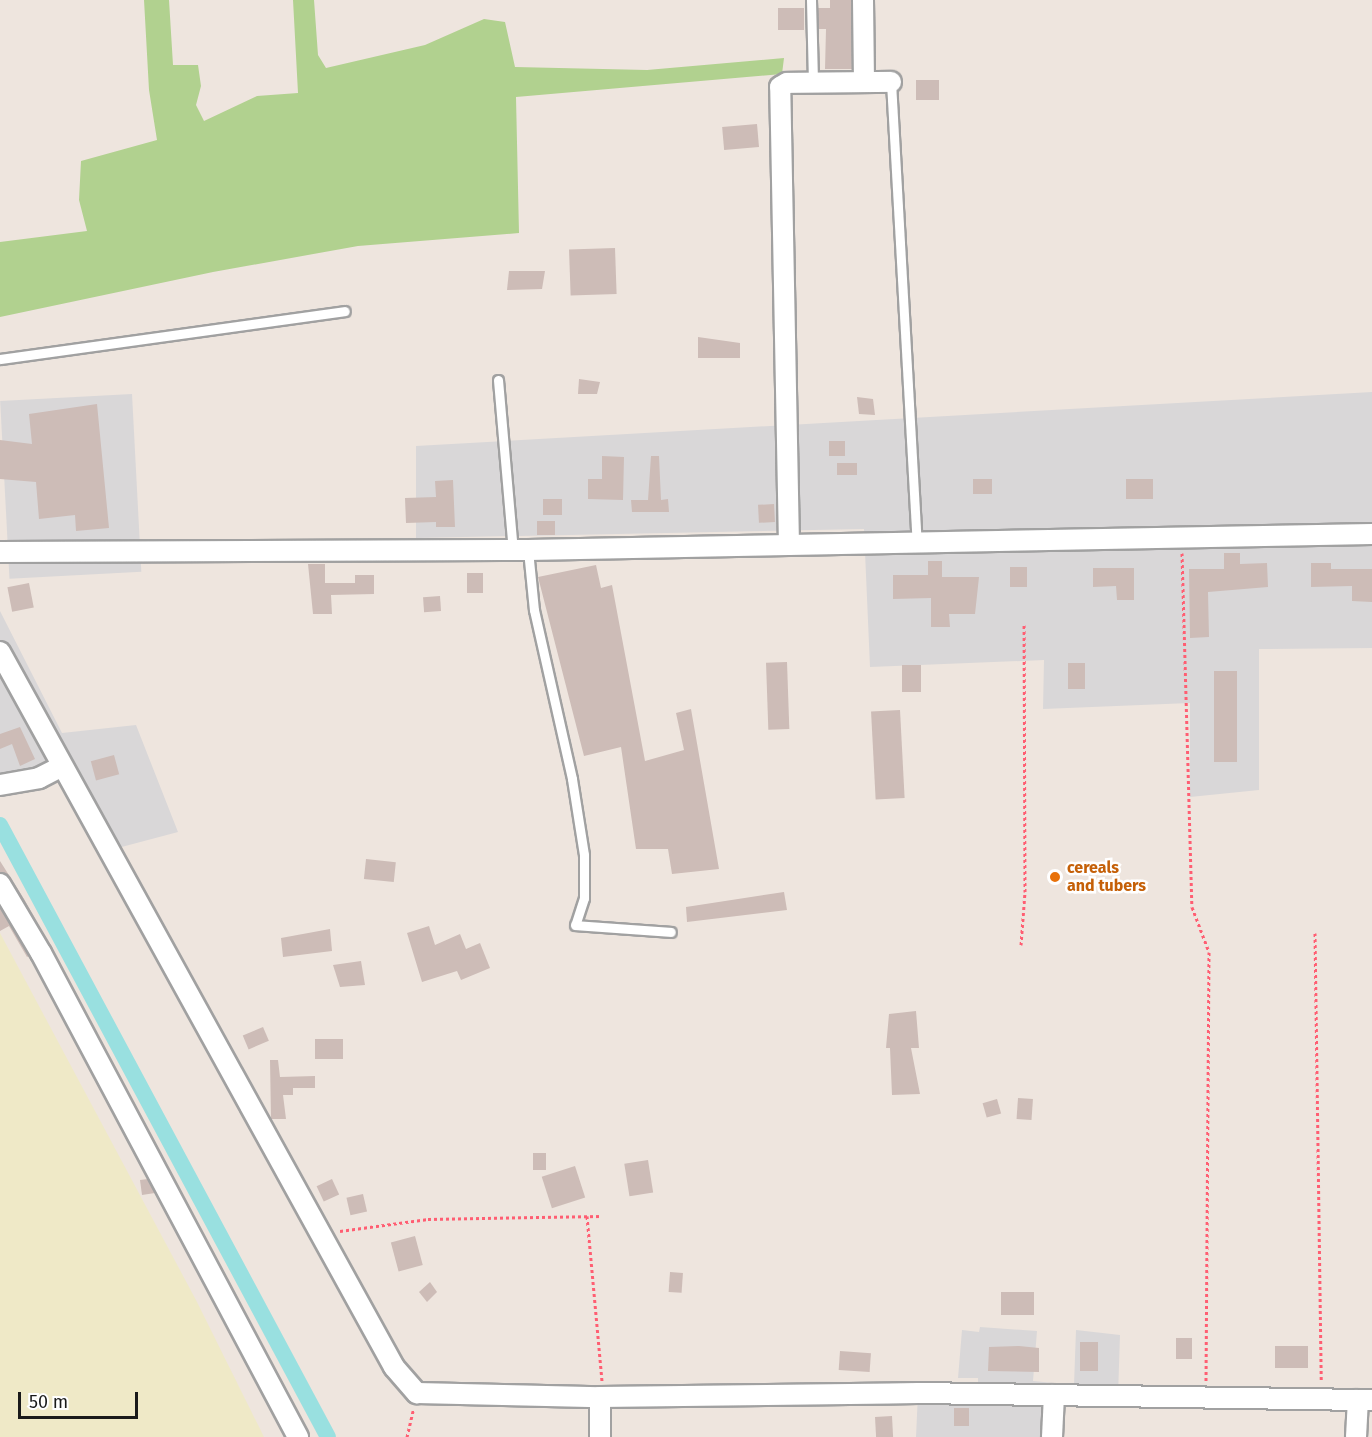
<!DOCTYPE html>
<html>
<head>
<meta charset="utf-8">
<style>
  body { margin:0 }
  #map { position:relative; width:1372px; height:1437px; overflow:hidden; background:#eee5de; font-family:"Fira Sans",sans-serif }
  div>[style] { position:absolute }
  [style*='--x'] { left:calc(var(--x)*1px); top:calc(var(--y)*1px); width:calc(var(--w)*1px); rotate:calc(var(--a)*1deg) }
  .residential>* { inset:0; background:#d9d7d8; transform-origin:0 0 }
  .farmland>* { inset:0; background:#efe9c7 }
  .forest>* { inset:0; background:#b1d18f }
  .canal>* { height:16px; margin:-8px; padding:0 8px; transform-origin:8px; border-radius:8px; background:#99e0e0 }
  .building>* { inset:0; background:#cdbcb7; transform-origin:0 0 }
  .path>* { height:3px; margin-top:-1.5px; transform-origin:0; background:repeating-linear-gradient(90deg,#ff5e72 0 3px,transparent 0 6px) }
  .roads { filter:drop-shadow(2px 0 #a1a1a1) drop-shadow(-2px 0 #a1a1a1) drop-shadow(0 2px #a1a1a1) drop-shadow(0 -2px #a1a1a1) }
  .lane>* { height:9px; margin:-4.5px; padding:0 4.5px; transform-origin:4.5px; border-radius:4.5px; background:#fff }
  .street>* { height:20px; margin:-10px; padding:0 10px; transform-origin:10px; border-radius:10px; background:#fff }
  .dots>* { width:16px; height:16px; translate:-50% -50%; box-sizing:border-box; border:3px solid #fff; border-radius:50% }
  span { translate:-50% -50%; white-space:nowrap; text-align:center; line-height:1.15; -webkit-text-stroke:5px #fff; paint-order:stroke }
  .food-label { font-size:16px; color:#c56008; font-weight:700 }
  .left { translate:0 -50%; text-align:left }
  .scale { position:absolute; left:18px; top:1392px; width:120px; height:27px; box-sizing:border-box; border:3px solid #1a1a1a; border-top:0; padding-left:8px; font-size:18px; line-height:21px; white-space:nowrap; color:#1a1a1a; -webkit-text-stroke:4px #fff; paint-order:stroke }
</style>
</head>
<body>
<div id="map">
  <div class="residential">
    <div style="clip-path:polygon(1372px 392px,1372px 648px,1259px 649px,1259px 790px,1190px 797px,1190px 703px,1043px 709px,1044px 660px,870px 667px,864px 529px,416px 538px,416px 446px)"></div>
    <div style="left:132px;top:394px;width:178px;height:132px;rotate:87deg"></div>
    <div style="clip-path:polygon(0 611px,62px 733px,136px 725px,178px 832px,99px 853px,53px 761px,0 778px)"></div>
    <div style="clip-path:polygon(980px 1327px,1037px 1331px,1033px 1381px,1074px 1385px,1076px 1330px,1120px 1335px,1118px 1396px,1054px 1395px,1050px 1437px,916px 1437px,918px 1393px,978px 1394px,978px 1378px,958px 1378px,962px 1330px,979px 1332px)"></div>
  </div>
  <div class="farmland">
    <div style="clip-path:polygon(0 933px,197px 1302px,264px 1437px,0 1437px)"></div>
  </div>
  <div class="forest">
    <div style="clip-path:polygon(144px 0,169px 0,173px 65px,198px 65px,201px 86px,196px 105px,204px 121px,257px 96px,298px 93px,293px 0,314px 0,318px 55px,326px 68px,425px 45px,484px 19px,505px 22px,515px 67px,647px 70px,784px 58px,782px 74px,516px 97px,519px 233px,358px 246px,213px 272px,0 317px,0 242px,87px 231px,79px 200px,81px 161px,157px 140px,149px 90px)"></div>
  </div>
  <div class="canal">
    <div style="--x:0;--y:825;--w:694;--a:61.81"></div>
  </div>
  <div class="building">
    <div style="clip-path:polygon(830px 0,851px 0,852px 69px,825px 69px,826px 29px,818px 29px,818px 8px,830px 8px)"></div>
    <div style="left:778px;top:8px;width:26px;height:22px"></div>
    <div style="left:916px;top:80px;width:23px;height:20px"></div>
    <div style="left:757px;top:124px;width:23px;height:35px;rotate:85deg"></div>
    <div style="left:615px;top:248px;width:46px;height:46px;rotate:88deg"></div>
    <div style="clip-path:polygon(509px 271px,545px 271px,542px 289px,507px 290px)"></div>
    <div style="clip-path:polygon(698px 337px,740px 343px,740px 358px,698px 358px)"></div>
    <div style="clip-path:polygon(579px 379px,600px 382px,597px 394px,578px 394px)"></div>
    <div style="clip-path:polygon(857px 397px,873px 399px,875px 415px,859px 414px)"></div>
    <div style="clip-path:polygon(97px 404px,109px 528px,76px 531px,75px 515px,39px 519px,36px 482px,0 479px,0 440px,32px 444px,29px 414px)"></div>
    <div style="left:829px;top:441px;width:16px;height:15px"></div>
    <div style="clip-path:polygon(602px 456px,624px 457px,623px 500px,588px 499px,588px 479px,602px 479px)"></div>
    <div style="clip-path:polygon(651px 456px,659px 456px,661px 500px,668px 499px,669px 512px,632px 512px,631px 500px,648px 500px)"></div>
    <div style="left:837px;top:463px;width:20px;height:12px"></div>
    <div style="left:973px;top:479px;width:19px;height:15px"></div>
    <div style="left:1126px;top:479px;width:27px;height:20px"></div>
    <div style="clip-path:polygon(453px 480px,455px 527px,436px 527px,436px 522px,406px 523px,405px 498px,436px 497px,435px 481px)"></div>
    <div style="left:543px;top:499px;width:19px;height:16px"></div>
    <div style="left:774px;top:504px;width:18px;height:16px;rotate:87deg"></div>
    <div style="left:555px;top:521px;width:14px;height:18px;rotate:90deg"></div>
    <div style="clip-path:polygon(1224px 553px,1240px 553px,1240px 564px,1267px 563px,1268px 587px,1208px 592px,1209px 637px,1190px 638px,1189px 569px,1224px 569px)"></div>
    <div style="clip-path:polygon(928px 561px,942px 561px,942px 577px,979px 577px,975px 614px,949px 614px,950px 627px,931px 627px,931px 598px,893px 599px,893px 575px,928px 575px)"></div>
    <div style="clip-path:polygon(1311px 563px,1331px 563px,1331px 569px,1372px 569px,1372px 602px,1352px 601px,1352px 586px,1311px 587px)"></div>
    <div style="clip-path:polygon(308px 564px,325px 564px,325px 583px,355px 583px,355px 575px,374px 575px,374px 594px,331px 595px,332px 614px,313px 614px)"></div>
    <div style="clip-path:polygon(596px 565px,601px 588px,612px 585px,645px 761px,684px 750px,676px 713px,691px 709px,719px 869px,672px 874px,668px 849px,636px 849px,621px 747px,584px 756px,538px 577px)"></div>
    <div style="left:1010px;top:567px;width:17px;height:20px"></div>
    <div style="clip-path:polygon(1093px 568px,1134px 568px,1134px 600px,1117px 600px,1116px 586px,1093px 587px)"></div>
    <div style="left:467px;top:573px;width:16px;height:20px"></div>
    <div style="left:29px;top:583px;width:25px;height:22px;rotate:79deg"></div>
    <div style="left:440px;top:596px;width:15px;height:17px;rotate:86deg"></div>
    <div style="left:787px;top:662px;width:67px;height:21px;rotate:88deg"></div>
    <div style="left:1068px;top:663px;width:17px;height:26px"></div>
    <div style="left:902px;top:665px;width:19px;height:27px"></div>
    <div style="left:1214px;top:671px;width:23px;height:91px"></div>
    <div style="left:900px;top:710px;width:88px;height:29px;rotate:87deg"></div>
    <div style="clip-path:polygon(20px 727px,35px 759px,20px 766px,12px 744px,0 749px,0 734px)"></div>
    <div style="left:114px;top:755px;width:20px;height:24px;rotate:75deg"></div>
    <div style="left:366px;top:859px;width:30px;height:20px;rotate:6deg"></div>
    <div style="clip-path:polygon(0 861px,24px 899px,37px 922px,10px 878px,0 872px)"></div>
    <div style="clip-path:polygon(784px 892px,787px 910px,687px 922px,686px 907px)"></div>
    <div style="clip-path:polygon(0 907px,29px 956px,27px 957px,9px 926px,0 931px)"></div>
    <div style="clip-path:polygon(429px 926px,435px 945px,460px 934px,466px 949px,480px 943px,490px 968px,461px 980px,457px 971px,422px 982px,407px 933px)"></div>
    <div style="clip-path:polygon(330px 929px,332px 951px,283px 957px,281px 938px)"></div>
    <div style="clip-path:polygon(361px 961px,365px 985px,340px 987px,333px 965px)"></div>
    <div style="clip-path:polygon(916px 1011px,919px 1048px,911px 1048px,920px 1094px,892px 1095px,890px 1048px,886px 1048px,889px 1014px)"></div>
    <div style="left:263px;top:1027px;width:15px;height:22px;rotate:67deg"></div>
    <div style="left:315px;top:1039px;width:28px;height:20px"></div>
    <div style="clip-path:polygon(270px 1060px,278px 1060px,280px 1077px,315px 1076px,315px 1088px,293px 1088px,293px 1095px,283px 1095px,286px 1119px,271px 1119px)"></div>
    <div style="left:1018px;top:1098px;width:15px;height:21px;rotate:4deg"></div>
    <div style="left:997px;top:1099px;width:15px;height:15px;rotate:74deg"></div>
    <div style="left:546px;top:1153px;width:17px;height:13px;rotate:90deg"></div>
    <div style="left:648px;top:1160px;width:33px;height:24px;rotate:81deg"></div>
    <div style="left:575px;top:1166px;width:33px;height:35px;rotate:72deg"></div>
    <div style="clip-path:polygon(148px 1179px,155px 1193px,142px 1195px,140px 1180px)"></div>
    <div style="left:332px;top:1179px;width:17px;height:17px;rotate:65deg"></div>
    <div style="left:363px;top:1194px;width:18px;height:17px;rotate:77deg"></div>
    <div style="left:415px;top:1236px;width:30px;height:25px;rotate:75deg"></div>
    <div style="left:670px;top:1272px;width:13px;height:20px;rotate:4deg"></div>
    <div style="clip-path:polygon(430px 1282px,437px 1292px,427px 1302px,419px 1292px)"></div>
    <div style="left:1034px;top:1292px;width:23px;height:33px;rotate:90deg"></div>
    <div style="left:1176px;top:1338px;width:16px;height:21px"></div>
    <div style="left:1080px;top:1342px;width:18px;height:29px"></div>
    <div style="clip-path:polygon(1019px 1346px,1039px 1348px,1039px 1372px,988px 1371px,989px 1347px)"></div>
    <div style="left:1275px;top:1346px;width:33px;height:22px"></div>
    <div style="left:840px;top:1351px;width:31px;height:19px;rotate:4deg"></div>
    <div style="left:954px;top:1408px;width:15px;height:18px"></div>
    <div style="left:892px;top:1416px;width:21px;height:17px;rotate:87deg"></div>
  </div>
  <div class="path">
    <div style="--x:1182;--y:553;--w:354;--a:88.4"></div>
    <div style="--x:1192;--y:907;--w:48;--a:69.3"></div>
    <div style="--x:1209;--y:952;--w:429;--a:90.4"></div>
    <div style="--x:1315;--y:933;--w:449;--a:89.2"></div>
    <div style="--x:1021;--y:945;--w:53;--a:-85.7"></div>
    <div style="--x:1025;--y:892;--w:267;--a:-90.2"></div>
    <div style="--x:587;--y:1216;--w:166;--a:84.8"></div>
    <div style="--x:340;--y:1231;--w:89;--a:-7.8"></div>
    <div style="--x:428;--y:1219;--w:174;--a:-1"></div>
    <div style="--x:407;--y:1437;--w:28;--a:-77"></div>
  </div>
  <div class="roads">
    <div class="lane">
      <div style="--x:811;--y:0;--w:82;--a:88.6"></div>
      <div style="--x:891;--y:82;--w:461;--a:86.8"></div>
      <div style="--x:0;--y:359;--w:348;--a:-7.9"></div>
      <div style="--x:498;--y:380;--w:171;--a:85"></div>
      <div style="--x:528;--y:550;--w:60;--a:84.3"></div>
      <div style="--x:534;--y:610;--w:173;--a:77.3"></div>
      <div style="--x:572;--y:779;--w:77;--a:81"></div>
      <div style="--x:584;--y:855;--w:43;--a:90"></div>
      <div style="--x:584;--y:898;--w:28;--a:108"></div>
      <div style="--x:575;--y:925;--w:96;--a:4.2"></div>
    </div>
    <div class="street">
      <div style="--x:863;--y:0;--w:81;--a:89.3"></div>
      <div style="--x:789;--y:545;--w:458;--a:-91.1"></div>
      <div style="--x:780;--y:87;--w:8;--a:-30"></div>
      <div style="--x:787;--y:83;--w:104;--a:-0.6"></div>
      <div style="--x:0;--y:552;--w:528;--a:-0.22"></div>
      <div style="--x:528;--y:550;--w:844;--a:-1.09"></div>
      <div style="--x:0;--y:652;--w:816;--a:61.14"></div>
      <div style="--x:394;--y:1367;--w:35;--a:49"></div>
      <div style="--x:417;--y:1393;--w:183;--a:1.3"></div>
      <div style="--x:600;--y:1397;--w:318;--a:-0.7"></div>
      <div style="--x:918;--y:1393;--w:454;--a:0.9"></div>
      <div style="--x:0;--y:785;--w:40;--a:-10"></div>
      <div style="--x:39;--y:778;--w:25;--a:-27"></div>
      <div style="--x:0;--y:884;--w:80;--a:59.3"></div>
      <div style="--x:41;--y:953;--w:548;--a:62.03"></div>
      <div style="--x:600;--y:1397;--w:40;--a:90"></div>
      <div style="--x:1052;--y:1437;--w:42;--a:-87.3"></div>
      <div style="--x:1356;--y:1437;--w:37;--a:-87"></div>
    </div>
  </div>
  <div class="dots">
    <div style="left:1055px;top:877px;background:#e8710a"></div>
  </div>
  <div class="food-label">
    <span class="left" style="left:1067px;top:877px">cereals<br>and tubers</span>
  </div>
  <div class="scale">50 m</div>
</div>
</body>
</html>
